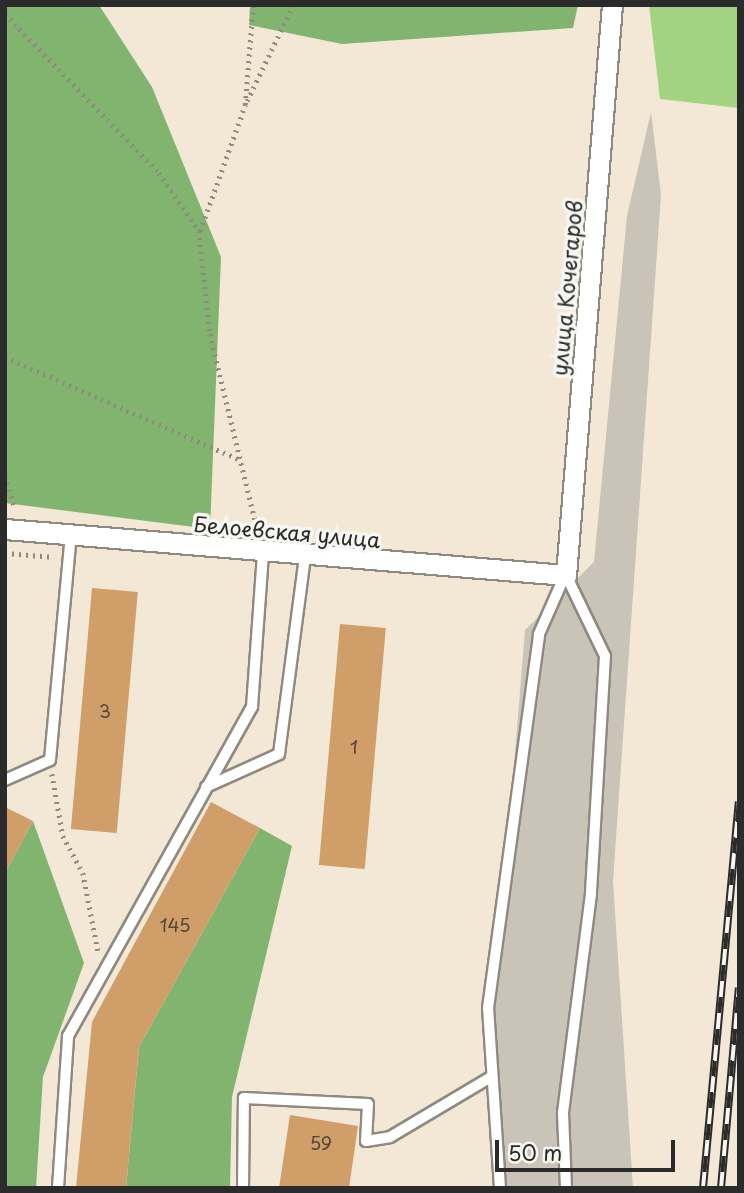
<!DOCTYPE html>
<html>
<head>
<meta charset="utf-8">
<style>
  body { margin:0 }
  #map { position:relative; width:744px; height:1193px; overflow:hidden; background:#f2e8d5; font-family:"Playpen Sans",sans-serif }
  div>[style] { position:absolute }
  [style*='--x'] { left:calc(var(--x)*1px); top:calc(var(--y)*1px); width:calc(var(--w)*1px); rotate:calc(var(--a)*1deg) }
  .industrial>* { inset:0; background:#c9c3b8 }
  .green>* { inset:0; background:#a2d381 }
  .forest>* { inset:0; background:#81b56f }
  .building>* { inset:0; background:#d09e69; transform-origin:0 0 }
  .path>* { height:4.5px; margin-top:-2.25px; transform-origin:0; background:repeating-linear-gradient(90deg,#8e8a80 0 2px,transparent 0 7px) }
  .roads { filter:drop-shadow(2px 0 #8e8a80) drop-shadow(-2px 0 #8e8a80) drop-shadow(0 2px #8e8a80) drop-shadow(0 -2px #8e8a80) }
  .lane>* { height:10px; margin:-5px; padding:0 5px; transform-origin:5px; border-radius:5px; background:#fff }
  .street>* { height:19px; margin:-9.5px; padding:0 9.5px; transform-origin:9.5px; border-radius:9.5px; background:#fff }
  .rail>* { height:8px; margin-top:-4px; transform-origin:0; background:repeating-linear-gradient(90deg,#f6f6f2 0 16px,#2b2b2b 0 32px); box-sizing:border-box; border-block:2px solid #2b2b2b }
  span { translate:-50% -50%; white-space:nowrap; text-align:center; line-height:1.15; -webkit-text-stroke:7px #f6f6f2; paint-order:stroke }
  .number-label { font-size:18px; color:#54483a }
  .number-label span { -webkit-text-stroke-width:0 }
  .street-label { font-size:21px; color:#2b2b2b }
  .frame { position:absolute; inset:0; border:7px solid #2b2b2b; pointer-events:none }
  .scale { position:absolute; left:495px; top:1140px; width:180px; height:32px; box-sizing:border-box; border:4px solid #2b2b2b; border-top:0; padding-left:9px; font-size:21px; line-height:24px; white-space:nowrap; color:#2b2b2b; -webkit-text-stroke:5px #f6f6f2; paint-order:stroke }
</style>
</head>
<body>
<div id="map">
  <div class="industrial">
    <div style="clip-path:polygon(651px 112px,661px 195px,613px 881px,633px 1188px,504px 1188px,493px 1024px,525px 630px,594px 562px,627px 216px)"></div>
  </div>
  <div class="green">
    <div style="clip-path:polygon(649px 5px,739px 5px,739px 108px,660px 99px)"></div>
  </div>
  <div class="forest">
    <div style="clip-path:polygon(5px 5px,99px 5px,152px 87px,221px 257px,210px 529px,5px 503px)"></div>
    <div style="clip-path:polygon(250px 5px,578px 5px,573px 28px,342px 44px,249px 25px)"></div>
    <div style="clip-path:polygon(33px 821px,84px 963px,43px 1077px,36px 1188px,5px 1188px,5px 873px)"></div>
    <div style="clip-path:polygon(260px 828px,292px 846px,232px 1097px,230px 1188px,126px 1188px,139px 1047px)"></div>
  </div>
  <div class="building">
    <div style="left:92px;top:588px;width:46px;height:242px;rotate:5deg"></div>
    <div style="left:340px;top:624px;width:46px;height:242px;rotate:5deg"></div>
    <div style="clip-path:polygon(211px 802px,260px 828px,139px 1047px,126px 1188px,76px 1188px,92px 1022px)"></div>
    <div style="clip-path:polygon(5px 807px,33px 821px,5px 873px)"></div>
    <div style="clip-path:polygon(290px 1115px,358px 1126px,349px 1188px,279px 1188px)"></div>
  </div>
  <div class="path">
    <div style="--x:5;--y:14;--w:221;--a:45.9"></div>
    <div style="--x:159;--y:173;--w:70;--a:55.4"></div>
    <div style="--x:199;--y:231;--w:104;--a:83.9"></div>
    <div style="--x:210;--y:334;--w:200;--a:76.4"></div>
    <div style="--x:247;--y:101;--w:106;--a:-64.4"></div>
    <div style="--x:200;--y:231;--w:134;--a:-70.3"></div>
    <div style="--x:245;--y:105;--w:100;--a:-85.4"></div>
    <div style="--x:5;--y:357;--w:254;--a:23.6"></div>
    <div style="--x:5;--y:476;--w:34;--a:73"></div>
    <div style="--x:5;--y:553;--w:49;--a:4.7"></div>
    <div style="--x:52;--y:774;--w:63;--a:79.9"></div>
    <div style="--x:63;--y:836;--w:42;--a:61.6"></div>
    <div style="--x:83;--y:873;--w:79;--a:79.1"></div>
  </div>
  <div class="roads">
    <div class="lane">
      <div style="--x:566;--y:575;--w:90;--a:64.3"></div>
      <div style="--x:605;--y:656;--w:238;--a:93.4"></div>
      <div style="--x:591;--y:894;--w:221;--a:97.3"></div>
      <div style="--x:563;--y:1113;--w:75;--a:87.7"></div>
      <div style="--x:5;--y:780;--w:49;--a:-24"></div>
      <div style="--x:50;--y:760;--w:226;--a:-84.7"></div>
      <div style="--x:206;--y:787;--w:80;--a:-24.3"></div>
      <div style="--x:279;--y:754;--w:199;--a:-82.5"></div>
      <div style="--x:58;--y:1188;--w:152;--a:-86.2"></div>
      <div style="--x:68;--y:1036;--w:377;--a:-60.8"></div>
      <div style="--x:252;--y:707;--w:154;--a:-85.9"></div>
      <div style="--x:243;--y:1188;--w:90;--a:-89.4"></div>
      <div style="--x:244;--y:1098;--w:124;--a:2.8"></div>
      <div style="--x:368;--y:1104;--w:37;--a:93"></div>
      <div style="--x:366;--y:1141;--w:24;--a:-9"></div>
      <div style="--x:390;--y:1137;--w:117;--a:-30.7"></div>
      <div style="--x:500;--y:1188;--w:180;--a:-93.8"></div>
      <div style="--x:488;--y:1008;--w:377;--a:-82.2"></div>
      <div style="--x:539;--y:634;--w:64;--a:-66.2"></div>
    </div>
    <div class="street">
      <div style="--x:5;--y:529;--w:563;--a:4.69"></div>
      <div style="--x:566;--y:575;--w:572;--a:-85.39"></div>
    </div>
  </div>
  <div class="rail">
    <div style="--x:703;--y:1188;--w:388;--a:-84.7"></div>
    <div style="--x:721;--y:1188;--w:201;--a:-84.9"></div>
  </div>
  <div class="number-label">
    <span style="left:105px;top:711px">3</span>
    <span style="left:354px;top:747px">1</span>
    <span style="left:175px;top:925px">145</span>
    <span style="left:321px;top:1143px">59</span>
  </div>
  <div class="street-label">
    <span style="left:566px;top:288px;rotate:-85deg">улица Кочегаров</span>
    <span style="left:287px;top:531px;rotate:5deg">Белоевская улица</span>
  </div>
  <div class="frame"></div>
  <div class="scale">50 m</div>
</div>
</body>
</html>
